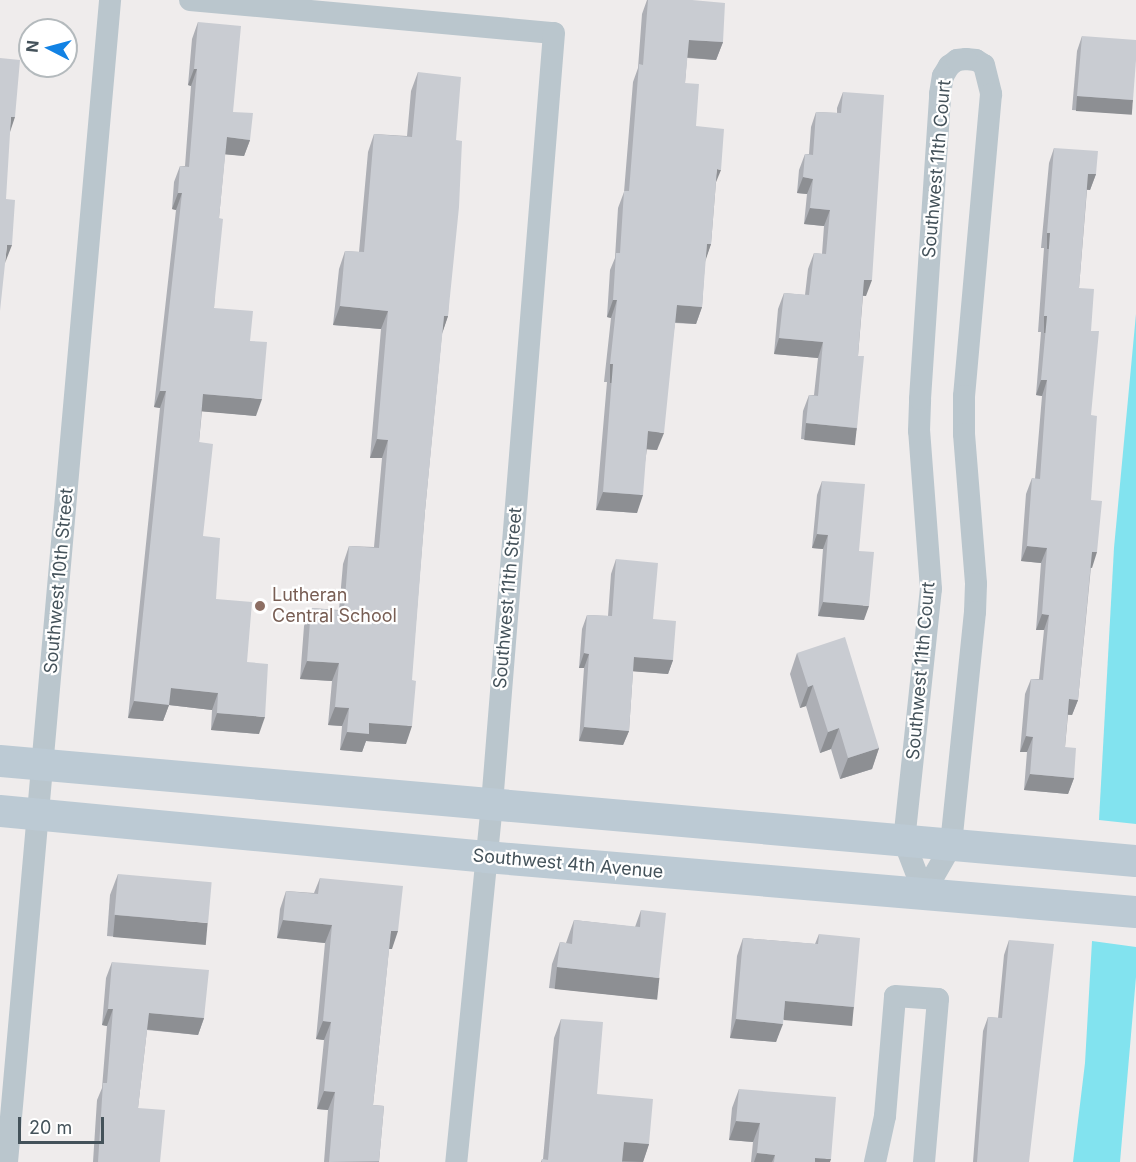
<!DOCTYPE html>
<html>
<head>
<meta charset="utf-8">
<style>
  body { margin:0 }
  #map { position:relative; width:1136px; height:1162px; overflow:hidden; background:#efecec; font-family:Inter,sans-serif }
  div>[style] { position:absolute }
  [style*='--x'] { left:calc(var(--x)*1px); top:calc(var(--y)*1px); width:calc(var(--w)*1px); rotate:calc(var(--a)*1deg) }
  .water>* { inset:0; background:#82e3ef }
  .minor>* { height:22px; margin:-11px; padding:0 11px; transform-origin:11px; border-radius:11px; background:#bac6cd }
  .secondary>* { height:32px; margin:-16px; padding:0 16px; transform-origin:16px; border-radius:16px; background:#bccad4 }
  .wall>* { inset:0; background:#adafb5 }
  .shaded-wall>* { inset:0; background:#8d8f93; transform-origin:0 0 }
  .building>* { inset:0; background:#c9ccd2; transform-origin:0 0 }
  .dots>* { width:16px; height:16px; translate:-50% -50%; box-sizing:border-box; border:3px solid #fff; border-radius:50% }
  span { translate:-50% -50%; white-space:nowrap; text-align:center; line-height:1.15; -webkit-text-stroke:4.5px #fff; paint-order:stroke }
  .street-label { font-size:18px; color:#44525a }
  .education-label { font-size:18px; color:#785e54 }
  .left { translate:0 -50%; text-align:left }
  .north { position:absolute; left:18px; top:18px; width:60px; height:60px; box-sizing:border-box; background:#fff; border:2px solid #b4babd; border-radius:50%; rotate:276deg; font-size:16px; font-weight:700; line-height:24px; text-align:center; color:#44525a }
  .north::after { content:''; display:block; margin:auto; width:21px; height:27px; background:#1282e4; clip-path:polygon(50% 0,100% 100%,50% 72%,0 100%) }
  .scale { position:absolute; left:18px; top:1117px; width:86px; height:27px; box-sizing:border-box; border:3px solid #44525a; border-top:0; padding-left:8px; font-size:18px; line-height:21px; white-space:nowrap; color:#44525a; -webkit-text-stroke:4px #fff; paint-order:stroke }
</style>
</head>
<body>
<div id="map">
  <div class="water">
    <div style="clip-path:polygon(1136px 314px,1136px 824px,1099px 820px,1114px 548px)"></div>
    <div style="clip-path:polygon(1092px 941px,1136px 947px,1136px 977px,1120px 1162px,1073px 1162px,1085px 1063px)"></div>
  </div>
  <div class="minor">
    <div style="--x:190;--y:0;--w:365;--a:5.2"></div>
    <div style="--x:554;--y:33;--w:773;--a:94.6"></div>
    <div style="--x:492;--y:804;--w:360;--a:95.7"></div>
    <div style="--x:966;--y:59;--w:10;--a:6"></div>
    <div style="--x:976;--y:60;--w:9;--a:32"></div>
    <div style="--x:984;--y:65;--w:30;--a:76"></div>
    <div style="--x:991;--y:94;--w:303;--a:95.1"></div>
    <div style="--x:964;--y:396;--w:38;--a:90"></div>
    <div style="--x:964;--y:434;--w:150;--a:85.4"></div>
    <div style="--x:976;--y:584;--w:28;--a:92"></div>
    <div style="--x:975;--y:612;--w:235;--a:95.9"></div>
    <div style="--x:951;--y:846;--w:54;--a:119.9"></div>
    <div style="--x:924;--y:893;--w:56;--a:-111"></div>
    <div style="--x:904;--y:841;--w:253;--a:-83.9"></div>
    <div style="--x:931;--y:589;--w:158;--a:-94.3"></div>
    <div style="--x:919;--y:431;--w:32;--a:-88"></div>
    <div style="--x:920;--y:399;--w:306;--a:-86.2"></div>
    <div style="--x:940;--y:94;--w:18;--a:-81"></div>
    <div style="--x:943;--y:76;--w:12;--a:-59"></div>
    <div style="--x:949;--y:66;--w:10;--a:-37"></div>
    <div style="--x:957;--y:60;--w:9;--a:-6"></div>
    <div style="--x:7;--y:1162;--w:1167;--a:-84.93"></div>
    <div style="--x:875;--y:1162;--w:47;--a:-77.7"></div>
    <div style="--x:885;--y:1116;--w:120;--a:-85.2"></div>
    <div style="--x:895;--y:996;--w:43;--a:4"></div>
    <div style="--x:938;--y:999;--w:164;--a:94.9"></div>
  </div>
  <div class="secondary">
    <div style="--x:0;--y:761;--w:1140;--a:5.03"></div>
    <div style="--x:0;--y:811;--w:488;--a:5.4"></div>
    <div style="--x:486;--y:857;--w:652;--a:4.84"></div>
  </div>
  <div class="wall">
    <div style="clip-path:polygon(647px 0,692px 0,723px 42px,716px 60px,687px 58px,685px 83px,696px 126px,716px 182px,711px 244px,705px 260px,702px 307px,696px 324px,675px 323px,657px 450px,647px 449px,637px 513px,596px 510px,607px 382px,604px 382px,611px 318px,607px 317px,610px 270px,615px 258px,618px 208px,624px 192px,633px 82px,638px 68px,642px 14px)"></div>
    <div style="clip-path:polygon(198px 22px,233px 112px,250px 140px,244px 156px,225px 154px,219px 218px,214px 308px,250px 341px,256px 416px,202px 411px,199px 442px,203px 536px,216px 599px,247px 662px,259px 734px,211px 730px,212px 710px,169px 705px,163px 721px,128px 718px,160px 408px,154px 407px,176px 210px,172px 209px,174px 182px,180px 166px,185px 166px,191px 86px,188px 85px,192px 39px)"></div>
    <div style="clip-path:polygon(1082px 36px,1133px 100px,1128px 114px,1072px 110px,1077px 51px)"></div>
    <div style="clip-path:polygon(418px 72px,456px 140px,448px 316px,442px 333px,425px 511px,406px 744px,366px 741px,362px 752px,340px 750px,342px 726px,328px 725px,332px 681px,300px 679px,304px 626px,311px 608px,339px 610px,343px 564px,349px 546px,374px 547px,382px 458px,370px 458px,381px 329px,333px 325px,339px 269px,345px 251px,359px 252px,368px 152px,374px 134px,407px 136px,411px 91px)"></div>
    <div style="clip-path:polygon(843px 92px,866px 296px,863px 296px,858px 356px,857px 428px,852px 444px,801px 439px,803px 411px,809px 395px,814px 395px,818px 358px,774px 354px,778px 309px,784px 293px,805px 295px,808px 269px,814px 253px,822px 254px,824px 226px,804px 224px,807px 194px,797px 193px,799px 170px,805px 154px,809px 154px,811px 127px,816px 112px,837px 113px,837px 108px)"></div>
    <div style="clip-path:polygon(1054px 148px,1096px 174px,1090px 190px,1087px 190px,1079px 288px,1091px 331px,1091px 500px,1092px 568px,1091px 567px,1078px 700px,1072px 715px,1068px 715px,1065px 747px,1074px 778px,1068px 794px,1024px 790px,1027px 752px,1020px 752px,1025px 694px,1031px 679px,1039px 679px,1044px 630px,1036px 630px,1041px 563px,1021px 561px,1026px 494px,1032px 478px,1035px 479px,1042px 396px,1036px 395px,1041px 332px,1038px 332px,1044px 248px,1041px 248px,1049px 163px)"></div>
    <div style="clip-path:polygon(822px 481px,859px 551px,864px 620px,818px 616px,823px 549px,812px 548px,817px 495px)"></div>
    <div style="clip-path:polygon(616px 559px,653px 619px,673px 660px,668px 674px,633px 671px,629px 731px,623px 745px,579px 741px,584px 668px,579px 668px,582px 629px,587px 615px,608px 616px,611px 574px)"></div>
    <div style="clip-path:polygon(797px 653px,879px 748px,872px 769px,840px 779px,831px 749px,820px 753px,806px 706px,800px 708px,790px 674px)"></div>
    <div style="clip-path:polygon(118px 874px,201px 944px,107px 936px,110px 895px)"></div>
    <div style="clip-path:polygon(320px 878px,392px 949px,389px 949px,373px 1105px,384px 1106px,379px 1162px,324px 1162px,328px 1110px,317px 1109px,324px 1040px,316px 1039px,325px 943px,277px 938px,280px 909px,286px 891px,314px 893px)"></div>
    <div style="clip-path:polygon(641px 910px,652px 999px,549px 988px,552px 964px,560px 942px,566px 943px,574px 920px,635px 927px)"></div>
    <div style="clip-path:polygon(819px 934px,854px 1007px,848px 1025px,783px 1019px,776px 1042px,730px 1038px,737px 956px,743px 938px,815px 944px)"></div>
    <div style="clip-path:polygon(1009px 940px,1029px 1162px,973px 1162px,983px 1031px,988px 1017px,998px 1018px,1004px 955px)"></div>
    <div style="clip-path:polygon(112px 962px,204px 1018px,198px 1035px,147px 1030px,138px 1108px,160px 1162px,93px 1162px,97px 1100px,102px 1088px,107px 1026px,102px 1025px,106px 978px)"></div>
    <div style="clip-path:polygon(561px 1019px,597px 1094px,649px 1144px,643px 1162px,541px 1162px,542px 1159px,543px 1159px,554px 1038px)"></div>
    <div style="clip-path:polygon(739px 1089px,830px 1162px,751px 1162px,753px 1142px,729px 1140px,732px 1108px)"></div>
  </div>
  <div class="shaded-wall">
    <div style="clip-path:polygon(689px 40px,723px 42px,716px 60px,682px 57px)"></div>
    <div style="clip-path:polygon(194px 69px,197px 69px,191px 86px,188px 85px)"></div>
    <div style="left:1077px;top:96px;width:56px;height:15px;rotate:4deg"></div>
    <div style="clip-path:polygon(11px 117px,15px 117px,9px 135px)"></div>
    <div style="clip-path:polygon(227px 137px,250px 140px,244px 156px,221px 154px)"></div>
    <div style="clip-path:polygon(717px 169px,721px 170px,714px 187px)"></div>
    <div style="clip-path:polygon(1088px 174px,1096px 174px,1090px 190px,1083px 189px)"></div>
    <div style="clip-path:polygon(803px 177px,813px 179px,807px 194px,797px 193px)"></div>
    <div style="clip-path:polygon(178px 193px,182px 193px,176px 210px,172px 209px)"></div>
    <div style="clip-path:polygon(810px 208px,830px 210px,824px 226px,804px 224px)"></div>
    <div style="left:1047px;top:233px;width:3px;height:16px"></div>
    <div style="clip-path:polygon(707px 244px,711px 244px,705px 262px)"></div>
    <div style="clip-path:polygon(7px 245px,12px 245px,5px 263px)"></div>
    <div style="clip-path:polygon(864px 280px,872px 280px,866px 296px,858px 295px)"></div>
    <div style="clip-path:polygon(613px 300px,617px 300px,611px 318px,607px 317px)"></div>
    <div style="clip-path:polygon(677px 305px,702px 307px,696px 324px,670px 322px)"></div>
    <div style="clip-path:polygon(340px 306px,388px 311px,381px 329px,333px 325px)"></div>
    <div style="clip-path:polygon(444px 316px,448px 316px,442px 334px)"></div>
    <div style="left:1044px;top:316px;width:3px;height:17px"></div>
    <div style="clip-path:polygon(779px 338px,823px 342px,818px 358px,774px 354px)"></div>
    <div style="left:610px;top:364px;width:3px;height:19px"></div>
    <div style="clip-path:polygon(1041px 380px,1047px 380px,1042px 396px,1036px 395px)"></div>
    <div style="clip-path:polygon(160px 391px,166px 391px,160px 408px,154px 407px)"></div>
    <div style="clip-path:polygon(203px 394px,262px 399px,256px 416px,197px 411px)"></div>
    <div style="left:806px;top:423px;width:51px;height:17px;rotate:6deg"></div>
    <div style="clip-path:polygon(648px 431px,664px 433px,657px 450px,642px 449px)"></div>
    <div style="clip-path:polygon(377px 439px,388px 440px,382px 458px,370px 458px)"></div>
    <div style="clip-path:polygon(603px 492px,643px 495px,637px 513px,596px 510px)"></div>
    <div style="clip-path:polygon(817px 534px,828px 535px,823px 549px,812px 548px)"></div>
    <div style="clip-path:polygon(1027px 546px,1047px 548px,1041px 563px,1021px 561px)"></div>
    <div style="clip-path:polygon(1092px 552px,1097px 552px,1092px 568px,1087px 567px)"></div>
    <div style="clip-path:polygon(823px 602px,869px 606px,864px 620px,818px 616px)"></div>
    <div style="clip-path:polygon(1042px 614px,1049px 615px,1044px 630px,1036px 630px)"></div>
    <div style="clip-path:polygon(584px 653px,589px 654px,584px 668px,579px 668px)"></div>
    <div style="clip-path:polygon(634px 657px,673px 660px,668px 674px,629px 671px)"></div>
    <div style="clip-path:polygon(307px 661px,339px 663px,332px 681px,300px 679px)"></div>
    <div style="clip-path:polygon(813px 685px,806px 706px,800px 708px,808px 687px)"></div>
    <div style="clip-path:polygon(171px 688px,218px 693px,212px 710px,169px 705px,163px 721px,128px 718px,134px 701px)"></div>
    <div style="clip-path:polygon(1069px 699px,1078px 700px,1072px 715px,1063px 714px)"></div>
    <div style="clip-path:polygon(335px 707px,349px 708px,342px 726px,328px 725px)"></div>
    <div style="clip-path:polygon(217px 713px,265px 717px,259px 734px,211px 730px)"></div>
    <div style="clip-path:polygon(369px 723px,412px 726px,406px 744px,366px 741px,362px 752px,340px 750px,347px 732px)"></div>
    <div style="clip-path:polygon(584px 727px,629px 731px,623px 745px,579px 741px)"></div>
    <div style="clip-path:polygon(839px 728px,831px 749px,820px 753px,828px 732px)"></div>
    <div style="clip-path:polygon(1026px 736px,1033px 737px,1027px 752px,1020px 752px)"></div>
    <div style="clip-path:polygon(879px 748px,872px 769px,840px 779px,848px 758px)"></div>
    <div style="clip-path:polygon(1030px 774px,1074px 778px,1068px 794px,1024px 790px)"></div>
    <div style="left:115px;top:915px;width:93px;height:22px;rotate:5deg"></div>
    <div style="clip-path:polygon(283px 920px,332px 925px,325px 943px,277px 938px)"></div>
    <div style="clip-path:polygon(391px 931px,398px 931px,392px 949px,385px 949px)"></div>
    <div style="left:557px;top:967px;width:103px;height:22px;rotate:6deg"></div>
    <div style="left:785px;top:1001px;width:69px;height:19px;rotate:5deg"></div>
    <div style="clip-path:polygon(108px 1009px,113px 1009px,107px 1026px,102px 1025px)"></div>
    <div style="clip-path:polygon(149px 1013px,204px 1018px,198px 1035px,143px 1029px)"></div>
    <div style="clip-path:polygon(736px 1019px,783px 1024px,776px 1042px,730px 1038px)"></div>
    <div style="clip-path:polygon(323px 1021px,331px 1022px,324px 1040px,316px 1039px)"></div>
    <div style="clip-path:polygon(324px 1091px,335px 1092px,328px 1110px,317px 1109px)"></div>
    <div style="clip-path:polygon(736px 1121px,760px 1123px,753px 1142px,729px 1140px)"></div>
    <div style="clip-path:polygon(624px 1142px,649px 1144px,643px 1162px,617px 1161px)"></div>
    <div style="clip-path:polygon(757px 1153px,775px 1155px,772px 1162px,754px 1162px)"></div>
    <div style="clip-path:polygon(815px 1158px,831px 1159px,830px 1162px,813px 1162px)"></div>
  </div>
  <div class="building">
    <div style="clip-path:polygon(648px 0,692px 0,725px 3px,723px 42px,689px 40px,685px 83px,699px 84px,696px 126px,724px 129px,721px 170px,717px 169px,711px 244px,707px 244px,702px 307px,677px 305px,664px 433px,648px 431px,643px 495px,603px 492px,613px 364px,610px 364px,617px 300px,613px 300px,616px 253px,620px 253px,624px 191px,629px 191px,639px 64px,643px 65px)"></div>
    <div style="clip-path:polygon(198px 22px,241px 26px,233px 112px,253px 113px,250px 140px,227px 137px,219px 218px,223px 219px,214px 308px,253px 311px,250px 341px,267px 342px,262px 399px,203px 394px,199px 442px,213px 444px,203px 536px,220px 538px,216px 599px,252px 602px,247px 662px,268px 664px,265px 717px,217px 713px,218px 693px,171px 688px,169px 705px,134px 701px,166px 391px,160px 391px,182px 193px,178px 193px,180px 166px,189px 167px,197px 69px,194px 69px)"></div>
    <div style="clip-path:polygon(1082px 36px,1136px 40px,1136px 60px,1133px 100px,1077px 96px)"></div>
    <div style="clip-path:polygon(0 58px,20px 60px,15px 117px,11px 117px,6px 199px,15px 200px,12px 245px,7px 245px,0 311px)"></div>
    <div style="clip-path:polygon(418px 72px,461px 77px,456px 140px,462px 141px,459px 207px,448px 316px,444px 316px,425px 511px,412px 680px,416px 681px,412px 726px,369px 723px,369px 734px,347px 732px,349px 708px,335px 707px,339px 663px,307px 661px,311px 608px,344px 611px,349px 546px,379px 548px,388px 440px,377px 439px,388px 311px,340px 306px,345px 251px,364px 252px,374px 134px,412px 137px)"></div>
    <div style="clip-path:polygon(843px 92px,884px 95px,872px 280px,864px 280px,858px 356px,864px 356px,857px 428px,806px 423px,809px 395px,818px 396px,823px 342px,779px 338px,784px 293px,809px 295px,814px 253px,826px 254px,830px 210px,810px 208px,813px 179px,803px 177px,805px 154px,813px 155px,816px 112px,841px 113px)"></div>
    <div style="clip-path:polygon(1054px 148px,1098px 151px,1096px 174px,1088px 174px,1079px 288px,1094px 289px,1091px 331px,1099px 331px,1091px 415px,1097px 416px,1091px 500px,1102px 501px,1097px 552px,1092px 552px,1078px 700px,1069px 699px,1065px 747px,1076px 748px,1074px 778px,1030px 774px,1033px 737px,1026px 736px,1031px 679px,1043px 680px,1049px 615px,1042px 614px,1047px 548px,1027px 546px,1032px 478px,1040px 479px,1047px 380px,1041px 380px,1047px 316px,1044px 316px,1050px 233px,1047px 233px)"></div>
    <div style="clip-path:polygon(822px 481px,865px 484px,859px 551px,874px 552px,869px 606px,823px 602px,828px 535px,817px 534px)"></div>
    <div style="clip-path:polygon(616px 559px,658px 563px,653px 619px,676px 621px,673px 660px,634px 657px,629px 731px,584px 727px,589px 654px,584px 653px,587px 615px,612px 616px)"></div>
    <div style="clip-path:polygon(845px 637px,879px 748px,848px 758px,839px 728px,828px 732px,813px 685px,808px 687px,797px 653px)"></div>
    <div style="left:118px;top:874px;width:94px;height:41px;rotate:5deg"></div>
    <div style="clip-path:polygon(320px 878px,403px 886px,398px 931px,391px 931px,373px 1105px,384px 1106px,379px 1161px,329px 1162px,335px 1092px,324px 1091px,331px 1022px,323px 1021px,332px 925px,283px 920px,286px 891px,318px 894px)"></div>
    <div style="clip-path:polygon(641px 910px,666px 913px,659px 978px,557px 967px,560px 942px,572px 944px,574px 920px,640px 927px)"></div>
    <div style="clip-path:polygon(819px 934px,860px 938px,854px 1007px,785px 1001px,783px 1024px,736px 1019px,743px 938px,818px 944px)"></div>
    <div style="clip-path:polygon(1009px 940px,1054px 944px,1029px 1162px,977px 1162px,988px 1017px,1002px 1018px)"></div>
    <div style="clip-path:polygon(112px 962px,209px 970px,204px 1018px,149px 1013px,138px 1108px,165px 1110px,160px 1162px,98px 1162px,103px 1083px,107px 1083px,113px 1009px,108px 1009px)"></div>
    <div style="clip-path:polygon(561px 1019px,603px 1022px,597px 1094px,653px 1099px,649px 1144px,624px 1142px,622px 1162px,542px 1162px,542px 1159px,548px 1160px)"></div>
    <div style="clip-path:polygon(739px 1089px,836px 1097px,831px 1159px,815px 1158px,815px 1162px,774px 1162px,775px 1155px,757px 1153px,760px 1123px,736px 1121px)"></div>
  </div>
  <div class="dots">
    <div style="left:260px;top:606px;background:#8d6e63"></div>
  </div>
  <div class="street-label">
    <span style="left:937px;top:169px;rotate:-85deg">Southwest 11th Court</span>
    <span style="left:59px;top:581px;rotate:-85deg">Southwest 10th Street</span>
    <span style="left:508px;top:598px;rotate:-85deg">Southwest 11th Street</span>
    <span style="left:921px;top:671px;rotate:-85deg">Southwest 11th Court</span>
    <span style="left:568px;top:864px;rotate:5deg">Southwest 4th Avenue</span>
  </div>
  <div class="education-label">
    <span class="left" style="left:272px;top:606px">Lutheran<br>Central School</span>
  </div>
  <div class="north">N</div>
  <div class="scale">20 m</div>
</div>
</body>
</html>
